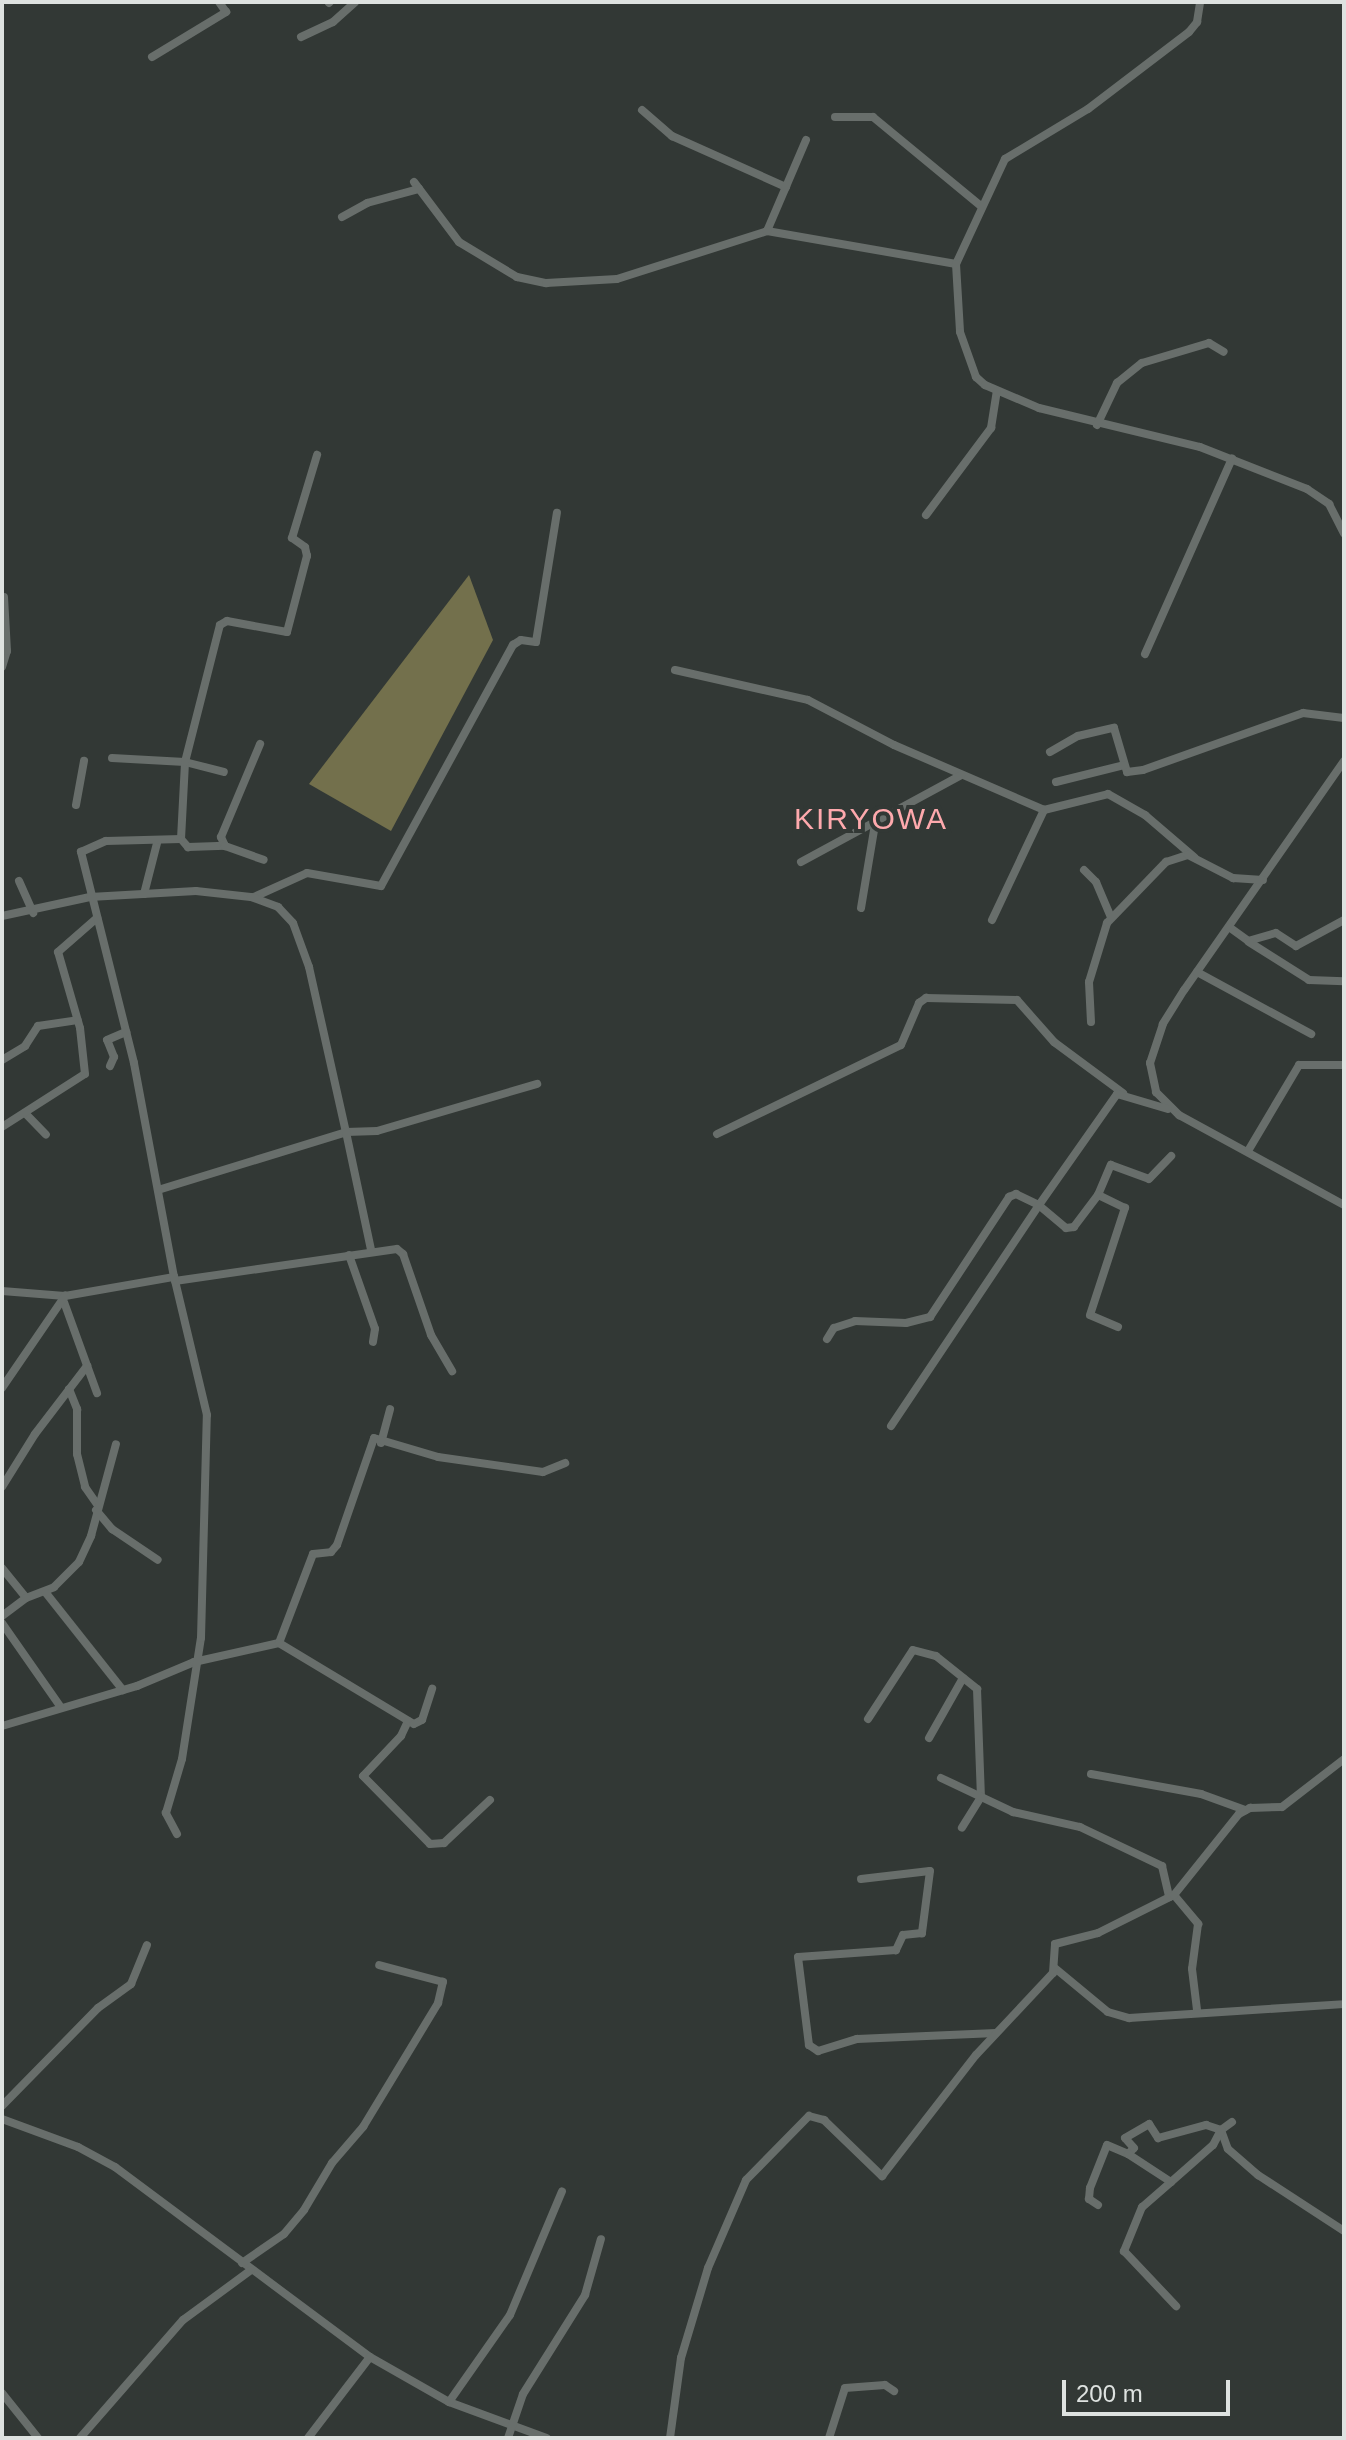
<!DOCTYPE html>
<html>
<head>
<meta charset="utf-8">
<style>
  body { margin:0 }
  #map { position:relative; width:1346px; height:2440px; overflow:hidden; background:#323835; font-family:Arial,sans-serif }
  div>[style] { position:absolute }
  [style*='--x'] { left:calc(var(--x)*1px); top:calc(var(--y)*1px); width:calc(var(--w)*1px); rotate:calc(var(--a)*1deg) }
  .forest>* { inset:0; background:#73704c }
  .minor>* { height:8px; margin:-4px; padding:0 4px; transform-origin:4px; border-radius:4px; background:#686e6b }
  span { translate:-50% -50%; white-space:nowrap; text-align:center; line-height:1.15; -webkit-text-stroke:8px #323835; paint-order:stroke }
  .quarter-label { font-size:30px; color:#fea9ad; letter-spacing:2px }
  .frame { position:absolute; inset:0; border:4px solid #dee2e0; pointer-events:none }
  .scale { position:absolute; left:1062px; top:2380px; width:168px; height:36px; box-sizing:border-box; border:4px solid #dee2e0; border-top:0; padding-left:10px; font-size:24px; line-height:28px; white-space:nowrap; color:#dee2e0; -webkit-text-stroke:6px #323835; paint-order:stroke }
</style>
</head>
<body>
<div id="map">
  <div class="forest">
    <div style="clip-path:polygon(469px 575px,493px 640px,391px 831px,309px 784px)"></div>
  </div>
  <div class="minor">
    <div style="--x:329;--y:3;--w:1;--a:-45"></div>
    <div style="--x:301;--y:37;--w:35;--a:-25"></div>
    <div style="--x:333;--y:22;--w:30;--a:-42"></div>
    <div style="--x:152;--y:57;--w:87;--a:-31.3"></div>
    <div style="--x:226;--y:12;--w:12;--a:-125"></div>
    <div style="--x:642;--y:110;--w:40;--a:41"></div>
    <div style="--x:672;--y:136;--w:125;--a:24.1"></div>
    <div style="--x:835;--y:117;--w:38;--a:0"></div>
    <div style="--x:873;--y:117;--w:140;--a:39.5"></div>
    <div style="--x:414;--y:182;--w:75;--a:53.1"></div>
    <div style="--x:459;--y:242;--w:68;--a:31.1"></div>
    <div style="--x:517;--y:277;--w:30;--a:12"></div>
    <div style="--x:546;--y:283;--w:71;--a:-3.2"></div>
    <div style="--x:617;--y:279;--w:157;--a:-17.7"></div>
    <div style="--x:767;--y:231;--w:192;--a:9.9"></div>
    <div style="--x:956;--y:264;--w:116;--a:-65"></div>
    <div style="--x:1005;--y:159;--w:97;--a:-31.1"></div>
    <div style="--x:1088;--y:109;--w:127;--a:-37.3"></div>
    <div style="--x:1189;--y:32;--w:13;--a:-51"></div>
    <div style="--x:1197;--y:22;--w:20;--a:-81"></div>
    <div style="--x:342;--y:217;--w:29;--a:-29"></div>
    <div style="--x:367;--y:203;--w:54;--a:-15.1"></div>
    <div style="--x:767;--y:231;--w:99;--a:-66.8"></div>
    <div style="--x:956;--y:264;--w:68;--a:86.6"></div>
    <div style="--x:960;--y:332;--w:48;--a:70.4"></div>
    <div style="--x:976;--y:377;--w:12;--a:42"></div>
    <div style="--x:985;--y:385;--w:59;--a:23.1"></div>
    <div style="--x:1039;--y:408;--w:166;--a:13.6"></div>
    <div style="--x:1200;--y:447;--w:115;--a:21.4"></div>
    <div style="--x:1307;--y:489;--w:27;--a:34"></div>
    <div style="--x:1329;--y:504;--w:33;--a:63"></div>
    <div style="--x:1097;--y:425;--w:47;--a:-64.5"></div>
    <div style="--x:1117;--y:383;--w:32;--a:-39"></div>
    <div style="--x:1142;--y:363;--w:70;--a:-16.6"></div>
    <div style="--x:1209;--y:343;--w:17;--a:31"></div>
    <div style="--x:926;--y:515;--w:109;--a:-53.2"></div>
    <div style="--x:991;--y:428;--w:37;--a:-81"></div>
    <div style="--x:1145;--y:654;--w:214;--a:-66"></div>
    <div style="--x:2;--y:667;--w:17;--a:-73"></div>
    <div style="--x:7;--y:651;--w:54;--a:-93.2"></div>
    <div style="--x:675;--y:670;--w:136;--a:12.7"></div>
    <div style="--x:808;--y:700;--w:97;--a:27.6"></div>
    <div style="--x:894;--y:745;--w:163;--a:23.4"></div>
    <div style="--x:1050;--y:752;--w:32;--a:-30"></div>
    <div style="--x:1078;--y:736;--w:37;--a:-13"></div>
    <div style="--x:1114;--y:728;--w:46;--a:73.5"></div>
    <div style="--x:1127;--y:772;--w:16;--a:-7"></div>
    <div style="--x:1143;--y:770;--w:170;--a:-19.6"></div>
    <div style="--x:1303;--y:713;--w:41;--a:7"></div>
    <div style="--x:112;--y:758;--w:73;--a:3.1"></div>
    <div style="--x:185;--y:762;--w:40;--a:14.4"></div>
    <div style="--x:1344;--y:761;--w:279;--a:124.9"></div>
    <div style="--x:1184;--y:990;--w:40;--a:122"></div>
    <div style="--x:1163;--y:1024;--w:41;--a:108.4"></div>
    <div style="--x:1150;--y:1063;--w:30;--a:78"></div>
    <div style="--x:1156;--y:1092;--w:33;--a:45"></div>
    <div style="--x:1179;--y:1115;--w:188;--a:28.6"></div>
    <div style="--x:1056;--y:782;--w:70;--a:-14"></div>
    <div style="--x:76;--y:805;--w:45;--a:-79.7"></div>
    <div style="--x:181;--y:839;--w:77;--a:-87"></div>
    <div style="--x:185;--y:762;--w:141;--a:-75.7"></div>
    <div style="--x:220;--y:625;--w:8;--a:-30"></div>
    <div style="--x:227;--y:621;--w:61;--a:10.4"></div>
    <div style="--x:287;--y:632;--w:79;--a:-75.3"></div>
    <div style="--x:307;--y:556;--w:9;--a:-103"></div>
    <div style="--x:305;--y:547;--w:16;--a:-145"></div>
    <div style="--x:292;--y:538;--w:87;--a:-73.2"></div>
    <div style="--x:181;--y:839;--w:11;--a:49"></div>
    <div style="--x:188;--y:847;--w:37;--a:-2"></div>
    <div style="--x:225;--y:846;--w:10;--a:-114"></div>
    <div style="--x:221;--y:837;--w:101;--a:-67.2"></div>
    <div style="--x:225;--y:846;--w:41;--a:19.7"></div>
    <div style="--x:801;--y:862;--w:182;--a:-28.5"></div>
    <div style="--x:1084;--y:870;--w:17;--a:45"></div>
    <div style="--x:1096;--y:882;--w:38;--a:67"></div>
    <div style="--x:19;--y:881;--w:35;--a:66"></div>
    <div style="--x:144;--y:894;--w:53;--a:-75.7"></div>
    <div style="--x:254;--y:897;--w:58;--a:-24.4"></div>
    <div style="--x:307;--y:873;--w:75;--a:10"></div>
    <div style="--x:381;--y:886;--w:275;--a:-61.3"></div>
    <div style="--x:513;--y:645;--w:9;--a:-32"></div>
    <div style="--x:521;--y:640;--w:15;--a:8"></div>
    <div style="--x:536;--y:642;--w:131;--a:-80.8"></div>
    <div style="--x:861;--y:908;--w:85;--a:-80.5"></div>
    <div style="--x:2;--y:916;--w:90;--a:-12.2"></div>
    <div style="--x:90;--y:897;--w:106;--a:-3.2"></div>
    <div style="--x:196;--y:891;--w:55;--a:6.2"></div>
    <div style="--x:251;--y:897;--w:29;--a:20"></div>
    <div style="--x:278;--y:907;--w:22;--a:47"></div>
    <div style="--x:293;--y:923;--w:47;--a:70"></div>
    <div style="--x:309;--y:967;--w:169;--a:77.4"></div>
    <div style="--x:346;--y:1132;--w:31;--a:-2"></div>
    <div style="--x:377;--y:1131;--w:167;--a:-16.4"></div>
    <div style="--x:992;--y:920;--w:122;--a:-64.7"></div>
    <div style="--x:1044;--y:810;--w:66;--a:-14"></div>
    <div style="--x:1108;--y:794;--w:43;--a:29.6"></div>
    <div style="--x:1145;--y:815;--w:65;--a:40.6"></div>
    <div style="--x:1229;--y:927;--w:24;--a:36"></div>
    <div style="--x:1248;--y:941;--w:29;--a:-16"></div>
    <div style="--x:1276;--y:933;--w:24;--a:33"></div>
    <div style="--x:1296;--y:946;--w:55;--a:-28.4"></div>
    <div style="--x:1249;--y:942;--w:71;--a:32.3"></div>
    <div style="--x:1309;--y:980;--w:35;--a:2"></div>
    <div style="--x:1197;--y:972;--w:130;--a:28.5"></div>
    <div style="--x:1091;--y:1022;--w:40;--a:-92.9"></div>
    <div style="--x:1089;--y:982;--w:62;--a:-73"></div>
    <div style="--x:1107;--y:923;--w:85;--a:-46"></div>
    <div style="--x:1166;--y:862;--w:23;--a:-18"></div>
    <div style="--x:1188;--y:855;--w:51;--a:27.1"></div>
    <div style="--x:1233;--y:878;--w:30;--a:4"></div>
    <div style="--x:2;--y:1060;--w:27;--a:-31"></div>
    <div style="--x:25;--y:1046;--w:24;--a:-57"></div>
    <div style="--x:38;--y:1026;--w:40;--a:-8.5"></div>
    <div style="--x:110;--y:1066;--w:10;--a:-66"></div>
    <div style="--x:114;--y:1057;--w:18;--a:-112"></div>
    <div style="--x:107;--y:1040;--w:21;--a:-23"></div>
    <div style="--x:25;--y:1113;--w:30;--a:46"></div>
    <div style="--x:2;--y:1127;--w:98;--a:-32.6"></div>
    <div style="--x:85;--y:1074;--w:46;--a:-96.2"></div>
    <div style="--x:80;--y:1028;--w:79;--a:-106.1"></div>
    <div style="--x:58;--y:952;--w:52;--a:-41.1"></div>
    <div style="--x:717;--y:1134;--w:204;--a:-25.8"></div>
    <div style="--x:901;--y:1045;--w:46;--a:-66.8"></div>
    <div style="--x:919;--y:1003;--w:9;--a:-36"></div>
    <div style="--x:926;--y:998;--w:91;--a:1.3"></div>
    <div style="--x:1017;--y:1000;--w:56;--a:48.6"></div>
    <div style="--x:1054;--y:1042;--w:86;--a:36.5"></div>
    <div style="--x:1248;--y:1151;--w:100;--a:-59.3"></div>
    <div style="--x:1299;--y:1065;--w:45;--a:0"></div>
    <div style="--x:158;--y:1190;--w:197;--a:-17.1"></div>
    <div style="--x:346;--y:1132;--w:121;--a:78"></div>
    <div style="--x:1098;--y:1195;--w:33;--a:-67"></div>
    <div style="--x:1111;--y:1165;--w:40;--a:20.2"></div>
    <div style="--x:1149;--y:1179;--w:32;--a:-46"></div>
    <div style="--x:349;--y:1255;--w:78;--a:70.6"></div>
    <div style="--x:375;--y:1329;--w:13;--a:99"></div>
    <div style="--x:175;--y:1281;--w:224;--a:-8.2"></div>
    <div style="--x:397;--y:1249;--w:8;--a:40"></div>
    <div style="--x:403;--y:1254;--w:86;--a:70.9"></div>
    <div style="--x:431;--y:1335;--w:42;--a:59.7"></div>
    <div style="--x:2;--y:1291;--w:63;--a:4.5"></div>
    <div style="--x:65;--y:1296;--w:111;--a:-9.9"></div>
    <div style="--x:64;--y:1302;--w:97;--a:70.1"></div>
    <div style="--x:1118;--y:1327;--w:30;--a:-157"></div>
    <div style="--x:1090;--y:1315;--w:113;--a:-71.9"></div>
    <div style="--x:1125;--y:1208;--w:30;--a:-154"></div>
    <div style="--x:1098;--y:1195;--w:40;--a:127"></div>
    <div style="--x:1074;--y:1227;--w:8;--a:173"></div>
    <div style="--x:1066;--y:1228;--w:35;--a:-140"></div>
    <div style="--x:1039;--y:1205;--w:136;--a:-54.9"></div>
    <div style="--x:1117;--y:1094;--w:53;--a:16.4"></div>
    <div style="--x:827;--y:1339;--w:13;--a:-58"></div>
    <div style="--x:834;--y:1328;--w:22;--a:-18"></div>
    <div style="--x:855;--y:1321;--w:51;--a:2.2"></div>
    <div style="--x:906;--y:1323;--w:25;--a:-14"></div>
    <div style="--x:930;--y:1317;--w:144;--a:-56.6"></div>
    <div style="--x:1009;--y:1197;--w:8;--a:-23"></div>
    <div style="--x:1016;--y:1194;--w:25;--a:26"></div>
    <div style="--x:1039;--y:1205;--w:266;--a:123.8"></div>
    <div style="--x:2;--y:1388;--w:112;--a:-55.6"></div>
    <div style="--x:69;--y:1389;--w:22;--a:68"></div>
    <div style="--x:77;--y:1409;--w:45;--a:90"></div>
    <div style="--x:77;--y:1454;--w:34;--a:76"></div>
    <div style="--x:85;--y:1487;--w:21;--a:55"></div>
    <div style="--x:381;--y:1443;--w:35;--a:-75"></div>
    <div style="--x:2;--y:1487;--w:62;--a:-58.1"></div>
    <div style="--x:35;--y:1434;--w:86;--a:-52.6"></div>
    <div style="--x:96;--y:1510;--w:25;--a:50"></div>
    <div style="--x:112;--y:1529;--w:55;--a:34"></div>
    <div style="--x:2;--y:1568;--w:38;--a:51"></div>
    <div style="--x:26;--y:1598;--w:30;--a:-21"></div>
    <div style="--x:54;--y:1587;--w:35;--a:-45"></div>
    <div style="--x:79;--y:1562;--w:29;--a:-65"></div>
    <div style="--x:91;--y:1536;--w:95;--a:-74.8"></div>
    <div style="--x:46;--y:1593;--w:124;--a:51.6"></div>
    <div style="--x:2;--y:1616;--w:30;--a:-37"></div>
    <div style="--x:2;--y:1623;--w:101;--a:55.1"></div>
    <div style="--x:279;--y:1643;--w:95;--a:-69.1"></div>
    <div style="--x:313;--y:1554;--w:18;--a:-6"></div>
    <div style="--x:331;--y:1552;--w:9;--a:-49"></div>
    <div style="--x:337;--y:1545;--w:113;--a:-70.9"></div>
    <div style="--x:374;--y:1438;--w:67;--a:16.5"></div>
    <div style="--x:438;--y:1457;--w:106;--a:8.1"></div>
    <div style="--x:543;--y:1472;--w:24;--a:-22"></div>
    <div style="--x:868;--y:1719;--w:82;--a:-56.9"></div>
    <div style="--x:913;--y:1650;--w:24;--a:15"></div>
    <div style="--x:936;--y:1656;--w:53;--a:38.8"></div>
    <div style="--x:977;--y:1689;--w:108;--a:87.9"></div>
    <div style="--x:981;--y:1797;--w:36;--a:122"></div>
    <div style="--x:408;--y:1721;--w:17;--a:115"></div>
    <div style="--x:401;--y:1736;--w:55;--a:133.5"></div>
    <div style="--x:363;--y:1776;--w:95;--a:45.4"></div>
    <div style="--x:430;--y:1844;--w:14;--a:-4"></div>
    <div style="--x:444;--y:1843;--w:63;--a:-43.1"></div>
    <div style="--x:2;--y:1726;--w:141;--a:-16.5"></div>
    <div style="--x:137;--y:1686;--w:62;--a:-22.8"></div>
    <div style="--x:194;--y:1662;--w:87;--a:-12.6"></div>
    <div style="--x:279;--y:1643;--w:157;--a:31"></div>
    <div style="--x:414;--y:1724;--w:9;--a:-27"></div>
    <div style="--x:422;--y:1720;--w:33;--a:-72"></div>
    <div style="--x:929;--y:1738;--w:69;--a:-60.5"></div>
    <div style="--x:1091;--y:1774;--w:112;--a:10.3"></div>
    <div style="--x:1201;--y:1794;--w:47;--a:20"></div>
    <div style="--x:941;--y:1778;--w:80;--a:25.3"></div>
    <div style="--x:1013;--y:1812;--w:69;--a:12.6"></div>
    <div style="--x:1080;--y:1827;--w:91;--a:25.4"></div>
    <div style="--x:1162;--y:1866;--w:32;--a:77"></div>
    <div style="--x:177;--y:1834;--w:24;--a:-118"></div>
    <div style="--x:166;--y:1813;--w:56;--a:-73.5"></div>
    <div style="--x:182;--y:1759;--w:122;--a:-81.1"></div>
    <div style="--x:201;--y:1638;--w:223;--a:-88.5"></div>
    <div style="--x:207;--y:1415;--w:142;--a:-103.4"></div>
    <div style="--x:174;--y:1277;--w:218;--a:-100.6"></div>
    <div style="--x:134;--y:1063;--w:218;--a:-104.1"></div>
    <div style="--x:81;--y:852;--w:27;--a:-24"></div>
    <div style="--x:106;--y:841;--w:75;--a:-1.5"></div>
    <div style="--x:861;--y:1879;--w:69;--a:-6.6"></div>
    <div style="--x:930;--y:1871;--w:63;--a:97.4"></div>
    <div style="--x:922;--y:1933;--w:19;--a:174"></div>
    <div style="--x:903;--y:1935;--w:17;--a:115"></div>
    <div style="--x:896;--y:1950;--w:98;--a:175.9"></div>
    <div style="--x:798;--y:1957;--w:89;--a:82.9"></div>
    <div style="--x:809;--y:2045;--w:11;--a:34"></div>
    <div style="--x:818;--y:2051;--w:41;--a:-17.1"></div>
    <div style="--x:857;--y:2039;--w:139;--a:-2.5"></div>
    <div style="--x:1174;--y:1895;--w:38;--a:50"></div>
    <div style="--x:1198;--y:1924;--w:45;--a:97.6"></div>
    <div style="--x:1192;--y:1969;--w:41;--a:83"></div>
    <div style="--x:1056;--y:1969;--w:67;--a:39.6"></div>
    <div style="--x:1108;--y:2012;--w:22;--a:16"></div>
    <div style="--x:1129;--y:2018;--w:215;--a:-3.7"></div>
    <div style="--x:2;--y:2106;--w:137;--a:-45.6"></div>
    <div style="--x:98;--y:2008;--w:41;--a:-36"></div>
    <div style="--x:131;--y:1984;--w:42;--a:-67.7"></div>
    <div style="--x:2;--y:2119;--w:81;--a:20.2"></div>
    <div style="--x:78;--y:2147;--w:42;--a:28.4"></div>
    <div style="--x:115;--y:2167;--w:318;--a:36.7"></div>
    <div style="--x:370;--y:2357;--w:91;--a:29.7"></div>
    <div style="--x:449;--y:2402;--w:104;--a:20.2"></div>
    <div style="--x:1232;--y:2122;--w:14;--a:144"></div>
    <div style="--x:1221;--y:2130;--w:20;--a:70"></div>
    <div style="--x:1228;--y:2149;--w:40;--a:41"></div>
    <div style="--x:1258;--y:2175;--w:103;--a:33.1"></div>
    <div style="--x:1171;--y:2182;--w:38;--a:139"></div>
    <div style="--x:1142;--y:2207;--w:48;--a:112.2"></div>
    <div style="--x:1124;--y:2251;--w:76;--a:46.6"></div>
    <div style="--x:1098;--y:2205;--w:11;--a:-146"></div>
    <div style="--x:1089;--y:2199;--w:11;--a:-85"></div>
    <div style="--x:1090;--y:2188;--w:46;--a:-68.4"></div>
    <div style="--x:1107;--y:2145;--w:23;--a:23"></div>
    <div style="--x:1128;--y:2154;--w:8;--a:-45"></div>
    <div style="--x:1134;--y:2148;--w:13;--a:-132"></div>
    <div style="--x:1125;--y:2138;--w:28;--a:-30"></div>
    <div style="--x:1149;--y:2124;--w:17;--a:57"></div>
    <div style="--x:1158;--y:2138;--w:50;--a:-15.2"></div>
    <div style="--x:1206;--y:2125;--w:16;--a:18"></div>
    <div style="--x:1221;--y:2130;--w:17;--a:118"></div>
    <div style="--x:1213;--y:2145;--w:56;--a:138.6"></div>
    <div style="--x:1171;--y:2182;--w:51;--a:-146.9"></div>
    <div style="--x:242;--y:2263;--w:51;--a:-34.6"></div>
    <div style="--x:284;--y:2234;--w:31;--a:-50"></div>
    <div style="--x:304;--y:2210;--w:55;--a:-59.2"></div>
    <div style="--x:332;--y:2163;--w:48;--a:-49.3"></div>
    <div style="--x:363;--y:2127;--w:145;--a:-58.8"></div>
    <div style="--x:438;--y:2003;--w:22;--a:-77"></div>
    <div style="--x:443;--y:1982;--w:66;--a:-165.1"></div>
    <div style="--x:2;--y:2393;--w:58;--a:51.3"></div>
    <div style="--x:449;--y:2402;--w:106;--a:-55"></div>
    <div style="--x:510;--y:2315;--w:134;--a:-67.2"></div>
    <div style="--x:80;--y:2438;--w:157;--a:-48.9"></div>
    <div style="--x:183;--y:2320;--w:84;--a:-36.3"></div>
    <div style="--x:308;--y:2438;--w:102;--a:-52.6"></div>
    <div style="--x:508;--y:2438;--w:46;--a:-71.2"></div>
    <div style="--x:523;--y:2394;--w:117;--a:-57.9"></div>
    <div style="--x:585;--y:2295;--w:58;--a:-74.1"></div>
    <div style="--x:670;--y:2438;--w:81;--a:-82.2"></div>
    <div style="--x:681;--y:2358;--w:94;--a:-73.3"></div>
    <div style="--x:708;--y:2268;--w:96;--a:-66.6"></div>
    <div style="--x:746;--y:2180;--w:90;--a:-45.5"></div>
    <div style="--x:809;--y:2116;--w:16;--a:15"></div>
    <div style="--x:824;--y:2120;--w:81;--a:44"></div>
    <div style="--x:882;--y:2176;--w:153;--a:-52.2"></div>
    <div style="--x:976;--y:2055;--w:112;--a:-46.8"></div>
    <div style="--x:1053;--y:1973;--w:29;--a:-86"></div>
    <div style="--x:1055;--y:1944;--w:44;--a:-14.3"></div>
    <div style="--x:1098;--y:1933;--w:85;--a:-26.6"></div>
    <div style="--x:1174;--y:1895;--w:104;--a:-51.3"></div>
    <div style="--x:1239;--y:1814;--w:13;--a:-29"></div>
    <div style="--x:1250;--y:1808;--w:32;--a:-2"></div>
    <div style="--x:1282;--y:1807;--w:78;--a:-37.7"></div>
    <div style="--x:829;--y:2438;--w:52;--a:-72.3"></div>
    <div style="--x:845;--y:2388;--w:40;--a:-4.3"></div>
    <div style="--x:885;--y:2385;--w:11;--a:34"></div>
  </div>
  <div class="quarter-label">
    <span style="left:871px;top:819px">KIRYOWA</span>
  </div>
  <div class="frame"></div>
  <div class="scale">200 m</div>
</div>
</body>
</html>
